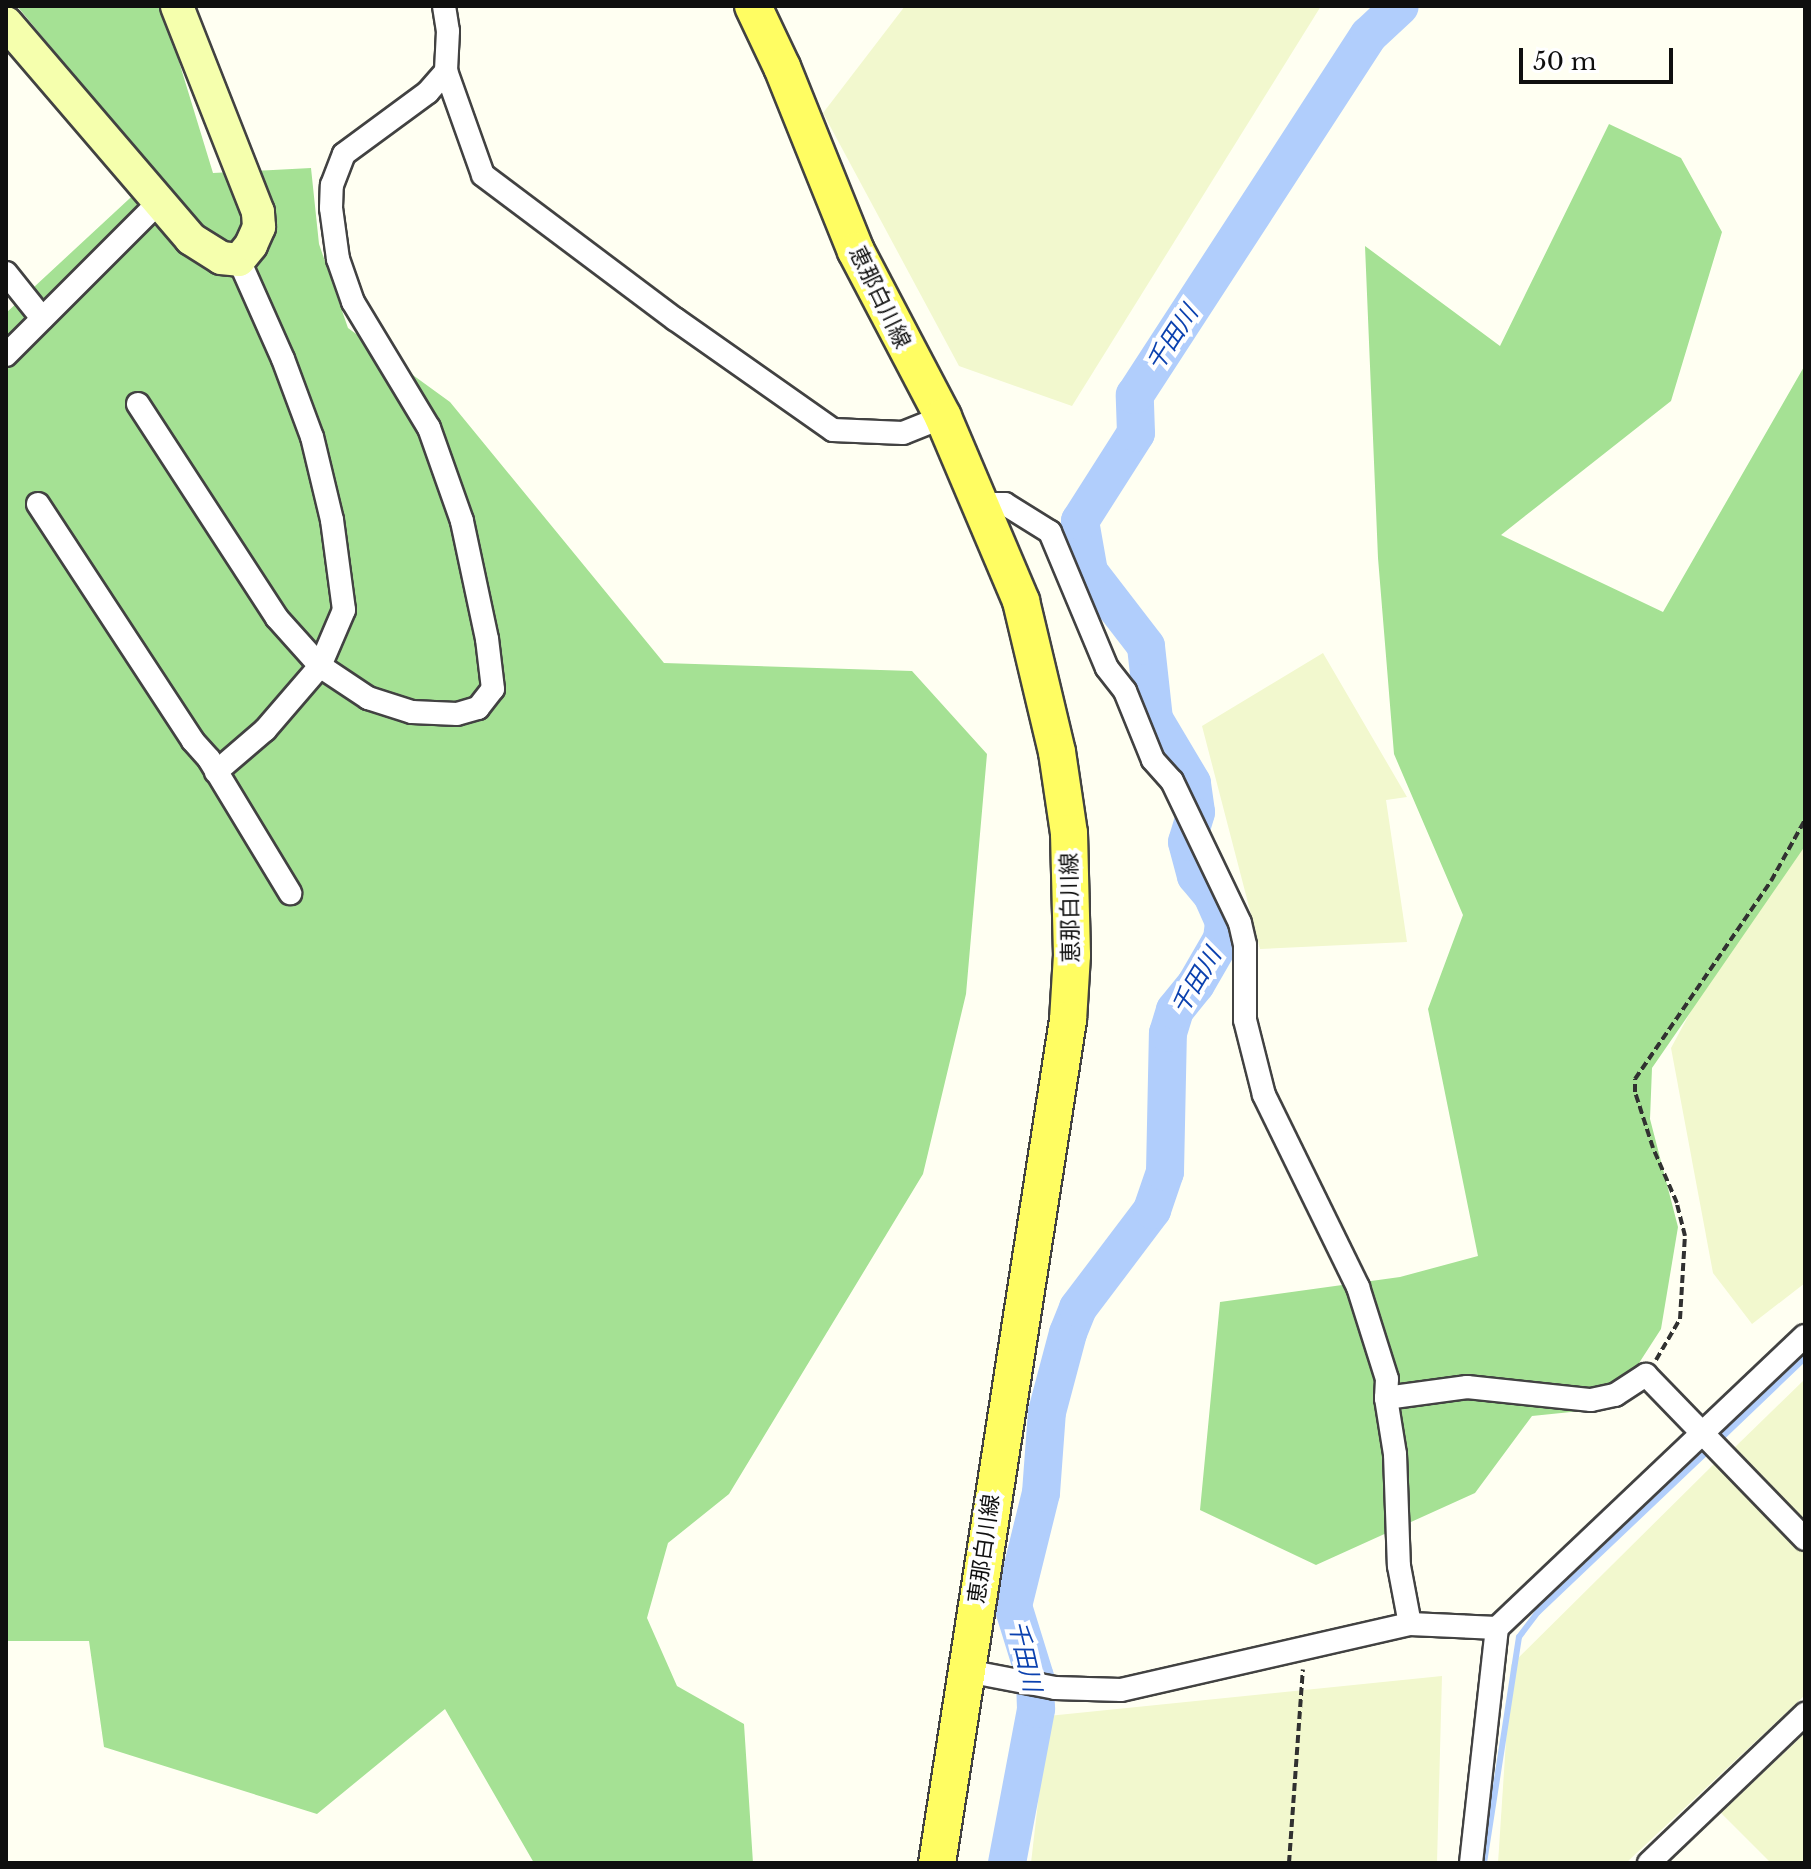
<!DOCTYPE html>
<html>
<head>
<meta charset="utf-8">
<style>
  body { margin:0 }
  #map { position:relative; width:1811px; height:1869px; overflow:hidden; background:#fffff2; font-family:"Libre Baskerville","Noto Sans JP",serif }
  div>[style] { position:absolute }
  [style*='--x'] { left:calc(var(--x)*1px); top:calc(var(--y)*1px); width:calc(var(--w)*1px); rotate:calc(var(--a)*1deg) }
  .farmland>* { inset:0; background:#f2f8ce }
  .forest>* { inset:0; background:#a5e194 }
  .stream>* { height:6px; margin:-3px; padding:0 3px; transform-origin:3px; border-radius:3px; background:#b1cefc }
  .river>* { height:38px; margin:-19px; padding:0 19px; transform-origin:19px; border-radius:19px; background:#b1cefc }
  .path>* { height:4px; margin-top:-2px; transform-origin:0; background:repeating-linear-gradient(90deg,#313131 0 8px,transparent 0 12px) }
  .roads { filter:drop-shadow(2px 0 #424242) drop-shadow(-2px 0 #424242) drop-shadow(0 2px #424242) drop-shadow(0 -2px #424242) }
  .street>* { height:22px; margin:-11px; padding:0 11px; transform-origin:11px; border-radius:11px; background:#fff }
  .secondary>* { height:32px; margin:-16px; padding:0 16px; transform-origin:16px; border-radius:16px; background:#f5ffad }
  .primary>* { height:36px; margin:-18px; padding:0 18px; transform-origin:18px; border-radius:18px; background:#fffd62 }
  span { translate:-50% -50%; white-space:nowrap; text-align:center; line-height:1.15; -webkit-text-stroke:8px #fff; paint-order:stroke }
  .street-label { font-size:22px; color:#0f0f0f }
  .water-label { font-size:24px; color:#0b41af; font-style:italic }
  .frame { position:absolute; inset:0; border:8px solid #0f0f0f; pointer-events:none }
  .scale { position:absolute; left:1519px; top:48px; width:154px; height:36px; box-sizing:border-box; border:4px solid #0f0f0f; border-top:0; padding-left:10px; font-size:24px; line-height:28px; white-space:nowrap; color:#0f0f0f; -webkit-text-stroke:6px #fff; paint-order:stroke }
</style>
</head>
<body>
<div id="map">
  <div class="farmland">
    <div style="clip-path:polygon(905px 6px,1321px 6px,1072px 406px,959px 366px,823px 113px)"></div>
    <div style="clip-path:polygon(1323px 653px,1407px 797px,1386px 800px,1407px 942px,1260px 949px,1202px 726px)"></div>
    <div style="clip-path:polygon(1805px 800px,1805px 1283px,1752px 1324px,1713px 1273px,1671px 1048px)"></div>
    <div style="clip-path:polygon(1805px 1379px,1805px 1526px,1732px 1450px)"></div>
    <div style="clip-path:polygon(1716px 1462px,1805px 1553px,1805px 1695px,1626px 1863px,1498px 1863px,1511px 1665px)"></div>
    <div style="clip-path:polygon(1442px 1676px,1437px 1863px,1031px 1863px,1048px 1716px)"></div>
    <div style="clip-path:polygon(1805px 1733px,1805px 1863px,1771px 1863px,1721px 1813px)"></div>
  </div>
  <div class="forest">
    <div style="clip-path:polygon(17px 6px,162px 6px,213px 173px,311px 168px,319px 244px,348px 328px,450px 402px,664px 663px,912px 671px,987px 754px,966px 994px,923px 1174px,729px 1494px,668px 1543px,647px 1618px,677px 1686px,744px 1724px,753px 1863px,534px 1863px,445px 1709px,317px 1814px,104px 1747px,89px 1641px,6px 1641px,6px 313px,156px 174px)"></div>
    <div style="clip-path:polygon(1609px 124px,1681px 158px,1722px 232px,1671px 401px,1501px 535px,1663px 612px,1805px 365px,1805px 846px,1652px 1068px,1650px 1119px,1678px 1227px,1661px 1329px,1610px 1408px,1532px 1416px,1475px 1493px,1316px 1565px,1200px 1510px,1220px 1302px,1400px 1277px,1478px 1256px,1428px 1009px,1463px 915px,1394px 754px,1378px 558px,1365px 246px,1500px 346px)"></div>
  </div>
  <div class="stream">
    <div style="--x:1718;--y:1441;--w:120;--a:-43.7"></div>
    <div style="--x:1484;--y:1863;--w:229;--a:-81.2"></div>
    <div style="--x:1519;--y:1637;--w:31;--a:-53"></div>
    <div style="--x:1538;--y:1612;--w:237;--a:-43.5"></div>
  </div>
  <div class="river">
    <div style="--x:1007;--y:1863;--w:157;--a:-79.3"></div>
    <div style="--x:1036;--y:1709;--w:32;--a:-92"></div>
    <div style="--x:1035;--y:1677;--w:74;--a:-107.2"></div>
    <div style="--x:1013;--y:1606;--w:116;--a:-76.1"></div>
    <div style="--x:1041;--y:1493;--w:81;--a:-85.8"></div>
    <div style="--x:1047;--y:1412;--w:82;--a:-75.1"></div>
    <div style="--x:1068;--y:1333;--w:27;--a:-68"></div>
    <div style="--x:1078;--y:1308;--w:123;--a:-52.9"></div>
    <div style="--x:1152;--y:1210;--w:40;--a:-71.1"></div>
    <div style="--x:1165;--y:1172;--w:139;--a:-88.8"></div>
    <div style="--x:1168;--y:1033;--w:24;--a:-73"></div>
    <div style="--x:1175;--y:1010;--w:33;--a:-51"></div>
    <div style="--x:1196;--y:984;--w:52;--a:-60"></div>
    <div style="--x:1222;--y:939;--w:17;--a:-83"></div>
    <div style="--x:1224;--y:922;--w:30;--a:-114"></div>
    <div style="--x:1212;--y:895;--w:25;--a:-130"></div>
    <div style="--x:1196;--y:876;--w:35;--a:-105"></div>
    <div style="--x:1187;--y:842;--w:31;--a:-73"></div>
    <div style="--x:1196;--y:812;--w:29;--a:-98"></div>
    <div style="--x:1192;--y:783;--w:74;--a:-120.7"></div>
    <div style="--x:1154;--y:719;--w:73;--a:-96.3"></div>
    <div style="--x:1146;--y:646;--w:93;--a:-127.6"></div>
    <div style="--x:1089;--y:572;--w:52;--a:-100"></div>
    <div style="--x:1080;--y:521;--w:104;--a:-57.5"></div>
    <div style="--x:1136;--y:433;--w:38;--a:-92"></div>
    <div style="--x:1135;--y:395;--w:429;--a:-57"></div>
    <div style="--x:1369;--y:35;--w:42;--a:-43.1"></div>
  </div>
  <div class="path">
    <div style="--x:1656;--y:1360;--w:48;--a:-59.7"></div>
    <div style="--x:1680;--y:1319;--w:83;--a:-86.6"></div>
    <div style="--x:1685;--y:1236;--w:34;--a:-104"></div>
    <div style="--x:1677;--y:1203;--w:60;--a:-113.6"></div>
    <div style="--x:1653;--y:1148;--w:59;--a:-107.8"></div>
    <div style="--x:1635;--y:1092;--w:13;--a:-90"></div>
    <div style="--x:1635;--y:1079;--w:240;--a:-55.5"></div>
    <div style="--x:1771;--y:881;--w:70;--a:-60.9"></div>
    <div style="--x:1289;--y:1863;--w:194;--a:-85.9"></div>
  </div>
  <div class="roads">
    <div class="street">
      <div style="--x:444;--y:6;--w:25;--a:81"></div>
      <div style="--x:448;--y:31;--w:40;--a:92.9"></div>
      <div style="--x:446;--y:71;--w:110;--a:70.4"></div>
      <div style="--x:483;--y:175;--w:240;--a:36.9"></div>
      <div style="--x:675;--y:319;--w:193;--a:35.1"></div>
      <div style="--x:833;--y:430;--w:70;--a:2.5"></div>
      <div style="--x:903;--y:433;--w:43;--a:-21.8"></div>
      <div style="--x:6;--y:273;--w:58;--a:51.3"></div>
      <div style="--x:6;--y:355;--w:215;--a:-45"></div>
      <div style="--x:138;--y:404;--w:255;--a:57"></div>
      <div style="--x:277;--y:618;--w:64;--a:48.1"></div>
      <div style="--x:320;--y:666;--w:58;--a:33.7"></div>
      <div style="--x:368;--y:698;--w:46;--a:17.7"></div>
      <div style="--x:412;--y:712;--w:45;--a:2.5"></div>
      <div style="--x:457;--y:714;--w:22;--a:-16"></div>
      <div style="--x:478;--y:708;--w:24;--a:-52"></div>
      <div style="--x:493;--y:689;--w:50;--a:-96.8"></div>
      <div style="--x:487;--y:639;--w:121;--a:-102"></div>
      <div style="--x:462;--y:521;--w:99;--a:-109.5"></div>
      <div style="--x:429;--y:428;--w:147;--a:-121.1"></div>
      <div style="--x:353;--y:302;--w:46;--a:-109.2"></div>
      <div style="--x:338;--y:259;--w:51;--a:-97.8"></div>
      <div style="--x:331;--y:208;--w:23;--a:-88"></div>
      <div style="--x:332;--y:185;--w:33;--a:-69"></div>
      <div style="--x:344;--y:154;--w:104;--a:-36.4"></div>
      <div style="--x:428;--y:92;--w:28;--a:-49"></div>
      <div style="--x:38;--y:504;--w:283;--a:56.8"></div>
      <div style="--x:193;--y:741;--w:24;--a:48"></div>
      <div style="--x:209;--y:759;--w:157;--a:58.8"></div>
      <div style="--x:980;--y:504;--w:25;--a:0"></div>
      <div style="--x:1005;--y:504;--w:53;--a:31.9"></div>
      <div style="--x:1050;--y:532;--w:147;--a:67.3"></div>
      <div style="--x:1107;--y:668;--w:29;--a:52"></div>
      <div style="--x:1125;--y:691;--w:74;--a:67.9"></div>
      <div style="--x:1153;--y:760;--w:28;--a:48"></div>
      <div style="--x:1172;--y:781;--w:157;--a:64.4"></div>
      <div style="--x:1240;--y:923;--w:23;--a:77"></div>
      <div style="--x:1245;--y:945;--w:75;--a:90"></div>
      <div style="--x:1245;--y:1020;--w:77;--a:75.8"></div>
      <div style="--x:1264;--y:1095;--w:214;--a:63.9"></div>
      <div style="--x:1358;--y:1287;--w:96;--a:72.5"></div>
      <div style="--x:1387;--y:1379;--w:19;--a:93"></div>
      <div style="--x:1386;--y:1398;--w:57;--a:80.9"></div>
      <div style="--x:1395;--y:1454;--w:112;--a:88"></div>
      <div style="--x:1399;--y:1566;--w:59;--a:79.3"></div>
      <div style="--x:216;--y:772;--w:65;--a:-40.6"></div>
      <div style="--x:265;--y:730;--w:84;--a:-49.3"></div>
      <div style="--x:320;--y:666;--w:61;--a:-66.8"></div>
      <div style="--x:344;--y:610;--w:91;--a:-97.6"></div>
      <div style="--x:332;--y:520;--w:85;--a:-103.5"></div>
      <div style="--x:312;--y:437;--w:83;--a:-110.4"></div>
      <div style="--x:283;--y:359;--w:108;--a:-114"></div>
      <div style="--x:1386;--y:1398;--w:82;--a:-7.7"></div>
      <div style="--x:1467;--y:1387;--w:125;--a:6"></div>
      <div style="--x:1591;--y:1400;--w:25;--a:-12"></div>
      <div style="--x:1615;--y:1395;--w:37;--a:-33"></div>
      <div style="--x:1646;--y:1375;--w:228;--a:45.9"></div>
      <div style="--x:967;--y:1671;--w:90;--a:10.9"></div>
      <div style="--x:1055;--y:1688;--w:66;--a:1.7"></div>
      <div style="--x:1121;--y:1690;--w:296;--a:-12.9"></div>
      <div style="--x:1410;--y:1624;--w:87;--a:2.6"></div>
      <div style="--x:1471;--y:1863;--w:236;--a:-83.7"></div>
      <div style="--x:1497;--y:1628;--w:424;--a:-43.5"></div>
      <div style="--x:1649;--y:1863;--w:216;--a:-43.7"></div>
    </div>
    <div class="secondary">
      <div style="--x:6;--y:23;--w:284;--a:49.4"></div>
      <div style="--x:191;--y:239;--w:36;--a:32"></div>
      <div style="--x:221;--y:258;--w:18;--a:6"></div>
      <div style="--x:239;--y:260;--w:19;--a:-51"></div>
      <div style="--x:251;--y:245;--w:20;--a:-66"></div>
      <div style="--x:259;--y:227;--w:15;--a:-94"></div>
      <div style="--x:258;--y:212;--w:221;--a:-111.5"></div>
    </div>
    <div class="primary">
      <div style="--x:753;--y:6;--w:68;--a:64.6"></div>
      <div style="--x:782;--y:67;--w:198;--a:68.1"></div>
      <div style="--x:856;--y:251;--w:187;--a:62.3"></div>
      <div style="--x:943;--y:417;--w:200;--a:67"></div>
      <div style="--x:1021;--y:601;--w:155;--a:76.6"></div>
      <div style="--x:1057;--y:752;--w:82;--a:81.6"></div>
      <div style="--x:1069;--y:833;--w:122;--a:88.6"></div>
      <div style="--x:1072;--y:955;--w:65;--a:93.5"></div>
      <div style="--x:1068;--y:1020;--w:853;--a:98.83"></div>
    </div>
  </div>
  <div class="street-label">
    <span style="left:880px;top:297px;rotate:64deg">恵那白川線</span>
    <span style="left:1070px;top:908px;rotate:-91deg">恵那白川線</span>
    <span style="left:984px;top:1549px;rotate:-82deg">恵那白川線</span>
  </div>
  <div class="water-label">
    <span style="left:1172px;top:338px;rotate:-57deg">千田川</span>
    <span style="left:1196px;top:981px;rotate:-59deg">千田川</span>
    <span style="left:1025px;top:1656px;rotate:77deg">千田川</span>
  </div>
  <div class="frame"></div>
  <div class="scale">50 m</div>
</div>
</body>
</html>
